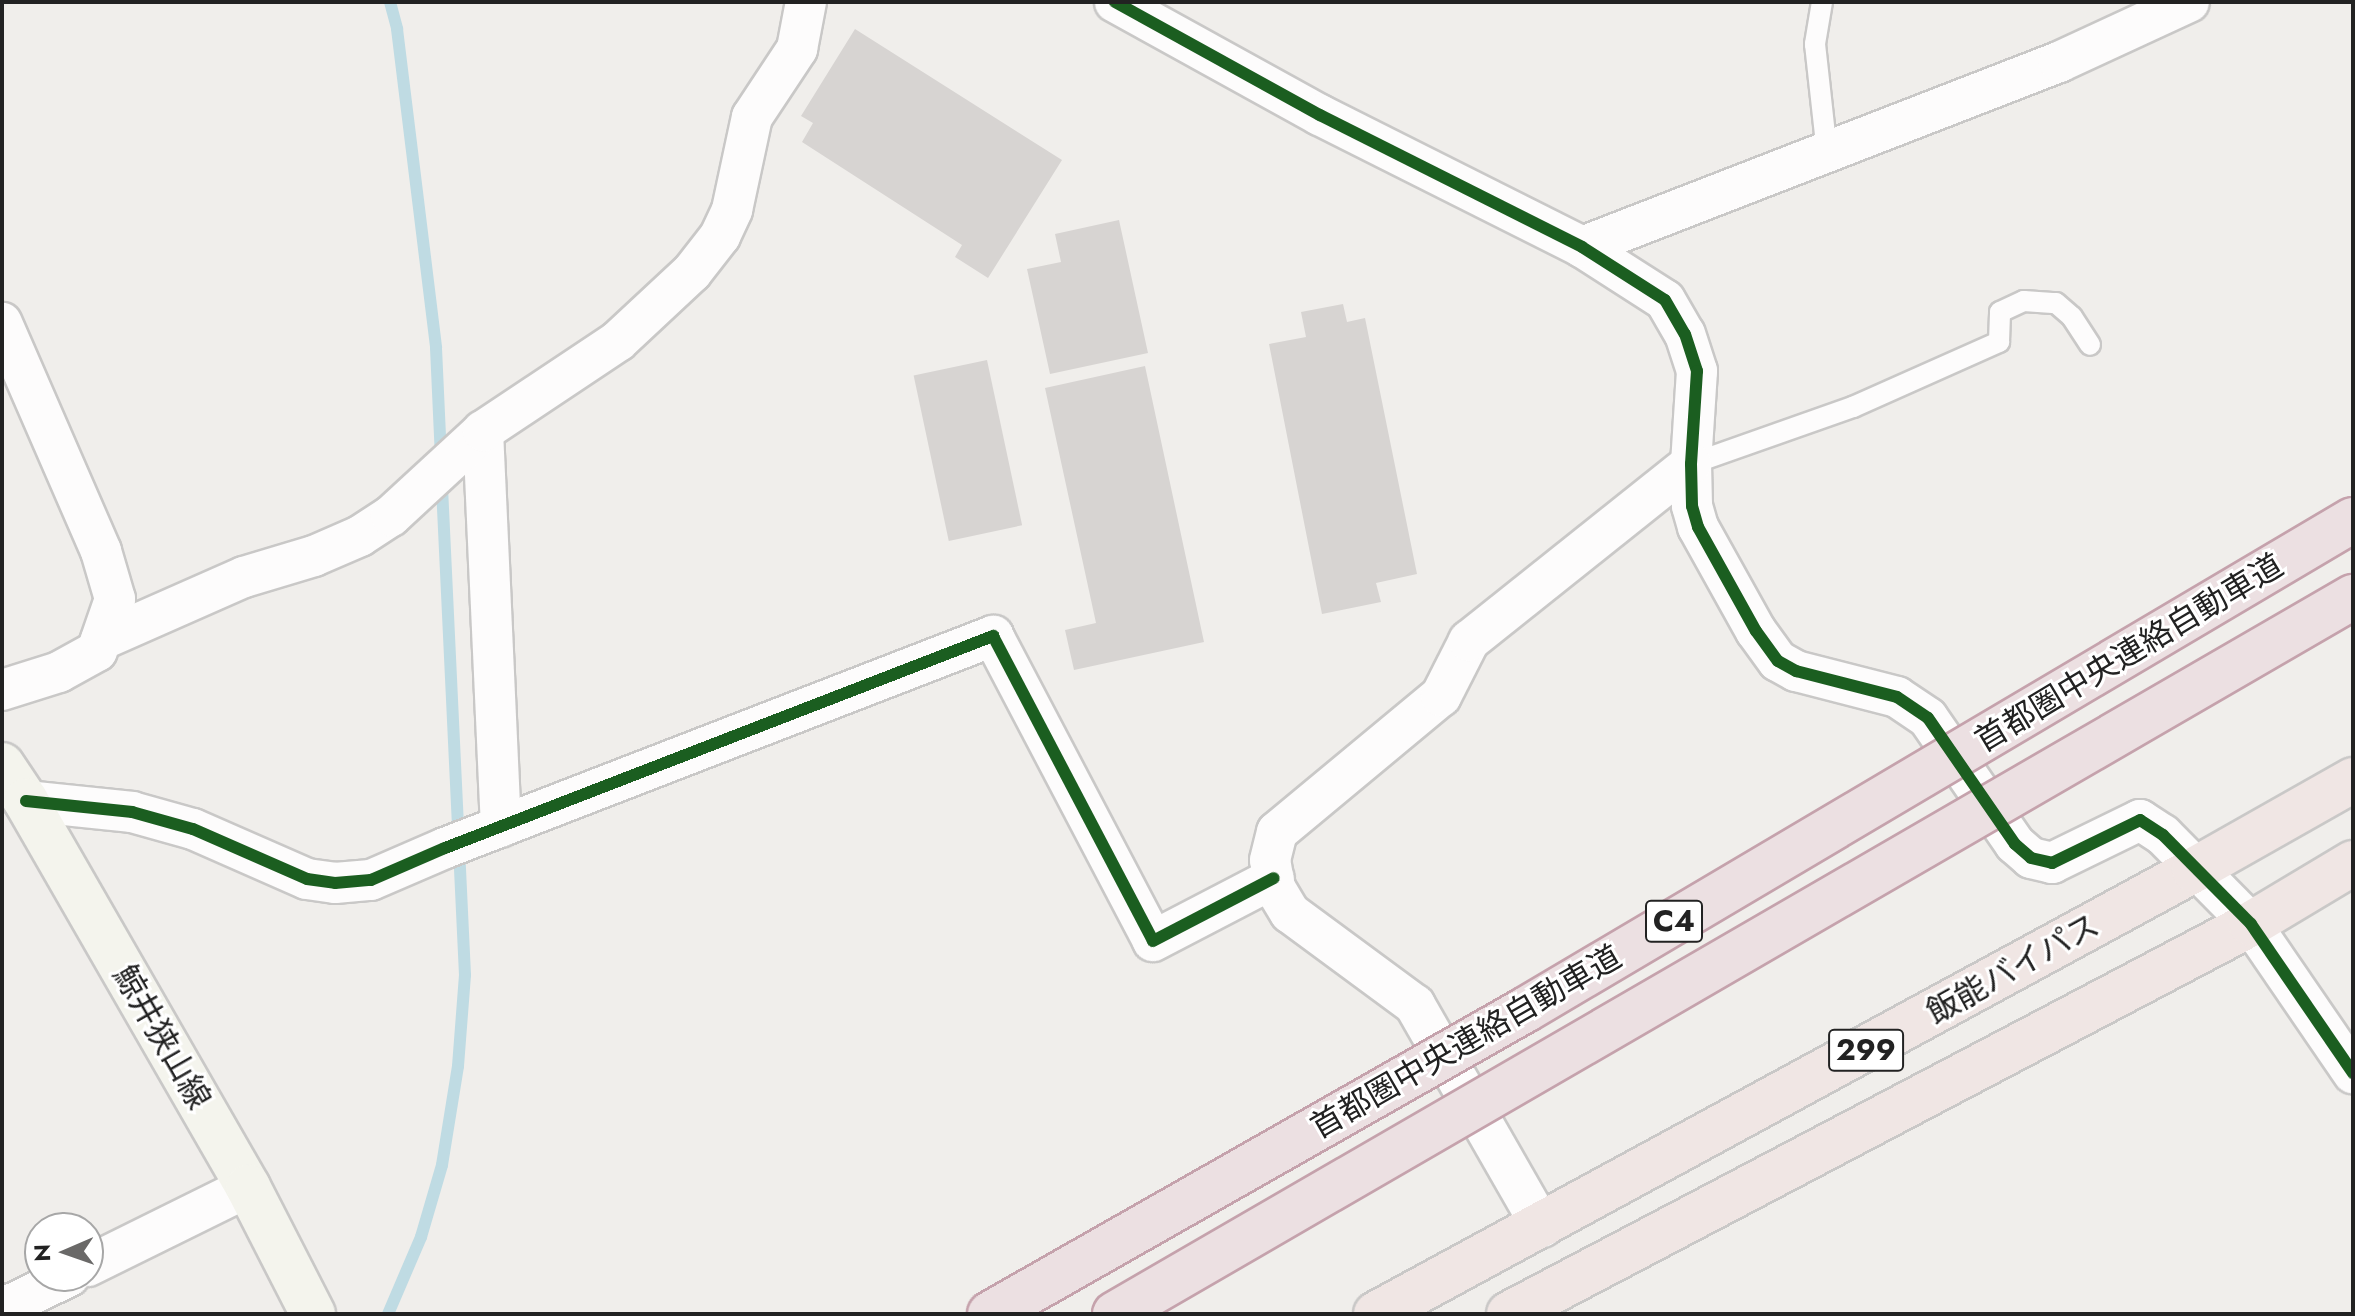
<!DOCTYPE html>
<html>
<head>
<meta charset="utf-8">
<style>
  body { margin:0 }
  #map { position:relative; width:2355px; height:1316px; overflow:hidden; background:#f0eeeb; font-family:Jost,"Noto Sans JP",sans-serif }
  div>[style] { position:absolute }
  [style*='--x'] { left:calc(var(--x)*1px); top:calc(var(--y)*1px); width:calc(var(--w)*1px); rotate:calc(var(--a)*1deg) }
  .stream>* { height:12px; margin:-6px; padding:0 6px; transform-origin:6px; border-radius:6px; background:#bfdbe3 }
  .building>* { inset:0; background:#d7d4d2; transform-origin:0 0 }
  .roads { filter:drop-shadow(2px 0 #c9c8c7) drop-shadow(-2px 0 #c9c8c7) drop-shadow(0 2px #c9c8c7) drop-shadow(0 -2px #c9c8c7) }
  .service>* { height:20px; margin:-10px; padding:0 10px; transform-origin:10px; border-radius:10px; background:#fdfcfc }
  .minor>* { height:40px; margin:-20px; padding:0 20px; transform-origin:20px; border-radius:20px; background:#fdfcfc }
  .secondary>* { height:44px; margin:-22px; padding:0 22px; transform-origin:22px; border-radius:22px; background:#f4f4ed }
  .trunk>* { height:44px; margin:-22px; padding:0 22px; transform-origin:22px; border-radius:22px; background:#f0e6e4 }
  .bridges { filter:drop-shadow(2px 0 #c5a2ac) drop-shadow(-2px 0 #c5a2ac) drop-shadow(0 2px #c5a2ac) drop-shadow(0 -2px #c5a2ac) }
  .motorway-bridge>* { height:44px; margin:-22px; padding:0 22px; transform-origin:22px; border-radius:22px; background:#ece0e2 }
  .cycleway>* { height:12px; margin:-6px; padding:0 6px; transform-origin:6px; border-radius:6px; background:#1b5e20 }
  span { translate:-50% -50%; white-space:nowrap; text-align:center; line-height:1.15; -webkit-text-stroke:6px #fff; paint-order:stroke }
  .shield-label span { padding:2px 6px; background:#fff; border:2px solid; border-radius:6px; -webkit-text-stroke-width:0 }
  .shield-label { font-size:30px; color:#222; font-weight:700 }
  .street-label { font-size:32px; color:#222 }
  .frame { position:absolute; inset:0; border:4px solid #222; pointer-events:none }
  .north { position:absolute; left:24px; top:1212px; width:80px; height:80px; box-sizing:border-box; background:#fff; border:2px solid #a7a7a7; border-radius:50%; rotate:268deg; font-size:22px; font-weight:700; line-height:32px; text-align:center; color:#222 }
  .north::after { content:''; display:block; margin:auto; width:28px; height:36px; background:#6a6968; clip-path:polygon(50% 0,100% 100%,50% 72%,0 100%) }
</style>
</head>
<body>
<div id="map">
  <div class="stream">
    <div style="--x:390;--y:2;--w:28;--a:75"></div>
    <div style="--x:397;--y:29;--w:321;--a:83"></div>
    <div style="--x:436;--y:348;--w:111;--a:87.4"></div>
    <div style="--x:388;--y:1314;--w:84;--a:-66.8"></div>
    <div style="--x:421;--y:1237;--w:75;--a:-73.7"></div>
    <div style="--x:442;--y:1165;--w:100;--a:-80.8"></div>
    <div style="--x:458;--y:1066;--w:91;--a:-85.6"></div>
    <div style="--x:465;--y:975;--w:495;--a:-92.7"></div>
  </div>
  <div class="building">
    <div style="clip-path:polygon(855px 29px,1062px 160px,988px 278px,955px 257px,962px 245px,802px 142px,813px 123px,801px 116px)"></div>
    <div style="clip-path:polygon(1119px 220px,1148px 353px,1050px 374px,1027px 269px,1061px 262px,1055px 234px)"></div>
    <div style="clip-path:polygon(1343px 304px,1347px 322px,1365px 318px,1417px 574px,1376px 583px,1381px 602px,1322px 614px,1269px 344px,1306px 337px,1301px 312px)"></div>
    <div style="left:987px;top:360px;width:169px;height:75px;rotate:78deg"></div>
    <div style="clip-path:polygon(1145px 366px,1204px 642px,1074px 670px,1065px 630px,1096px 623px,1045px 388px)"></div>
  </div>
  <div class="roads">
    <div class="service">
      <div style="--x:1822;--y:2;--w:43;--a:99.5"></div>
      <div style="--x:1815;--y:44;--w:109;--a:83.7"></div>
      <div style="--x:1691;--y:464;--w:172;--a:-19.4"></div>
      <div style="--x:1853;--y:407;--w:160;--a:-24"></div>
      <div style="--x:1999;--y:342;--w:30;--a:-88"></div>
      <div style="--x:2000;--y:312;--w:26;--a:-25"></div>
      <div style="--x:2024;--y:301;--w:32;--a:4"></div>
      <div style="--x:2056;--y:303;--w:21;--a:41"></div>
      <div style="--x:2072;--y:317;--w:33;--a:57"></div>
    </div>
    <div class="minor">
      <div style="--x:1115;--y:2;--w:234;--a:28.9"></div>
      <div style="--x:1320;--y:115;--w:293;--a:26.7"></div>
      <div style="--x:1582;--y:247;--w:98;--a:32.6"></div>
      <div style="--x:1665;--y:300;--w:39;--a:60"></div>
      <div style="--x:1685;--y:334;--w:39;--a:72"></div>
      <div style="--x:1697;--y:371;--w:93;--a:93.7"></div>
      <div style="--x:1691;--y:464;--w:42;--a:88.6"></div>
      <div style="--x:1692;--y:506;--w:22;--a:74"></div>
      <div style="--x:1698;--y:527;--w:119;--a:60.9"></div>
      <div style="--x:1756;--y:631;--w:37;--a:54"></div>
      <div style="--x:1778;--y:661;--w:21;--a:29"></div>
      <div style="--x:1796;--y:671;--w:104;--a:14.4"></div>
      <div style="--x:1897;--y:697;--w:37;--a:34"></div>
      <div style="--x:1928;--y:718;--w:153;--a:55.4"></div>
      <div style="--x:2015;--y:844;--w:21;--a:41"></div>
      <div style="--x:2031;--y:858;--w:22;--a:13"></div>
      <div style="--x:2052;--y:863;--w:98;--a:-26"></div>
      <div style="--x:2140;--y:820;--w:27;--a:33"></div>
      <div style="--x:2163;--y:835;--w:125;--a:45.3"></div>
      <div style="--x:2251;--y:924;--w:181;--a:55.6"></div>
      <div style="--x:1582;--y:247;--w:512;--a:-21.2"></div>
      <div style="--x:2059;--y:62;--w:143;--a:-24.8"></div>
      <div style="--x:483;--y:431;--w:396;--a:87.4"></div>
      <div style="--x:101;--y:640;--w:156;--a:-23.8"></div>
      <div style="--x:244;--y:577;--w:73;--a:-16.7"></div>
      <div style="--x:314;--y:556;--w:50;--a:-23.5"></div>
      <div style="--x:360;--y:536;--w:37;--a:-33"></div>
      <div style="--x:391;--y:516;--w:125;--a:-42.7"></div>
      <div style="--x:483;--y:431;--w:162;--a:-33.7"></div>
      <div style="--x:618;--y:341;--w:101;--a:-43"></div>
      <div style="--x:692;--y:272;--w:46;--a:-52.1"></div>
      <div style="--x:720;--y:236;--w:29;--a:-65"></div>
      <div style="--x:732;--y:210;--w:95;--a:-77.9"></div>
      <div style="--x:752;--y:117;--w:82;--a:-56.5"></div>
      <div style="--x:797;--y:49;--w:48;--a:-79.2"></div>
      <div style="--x:2;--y:690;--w:60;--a:-17.5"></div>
      <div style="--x:59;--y:672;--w:43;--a:-28.9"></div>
      <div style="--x:97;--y:651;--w:55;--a:-70.9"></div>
      <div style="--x:115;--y:599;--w:50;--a:-106.3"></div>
      <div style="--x:101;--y:551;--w:249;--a:-113.5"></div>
      <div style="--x:26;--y:801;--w:107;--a:5.9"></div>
      <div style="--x:132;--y:812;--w:63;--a:15.6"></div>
      <div style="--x:193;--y:829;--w:124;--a:23.7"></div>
      <div style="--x:307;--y:879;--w:28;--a:8"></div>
      <div style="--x:335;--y:883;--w:36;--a:-5"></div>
      <div style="--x:371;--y:880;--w:81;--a:-23.4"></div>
      <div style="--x:445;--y:848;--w:588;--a:-21.15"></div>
      <div style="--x:993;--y:636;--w:344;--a:62.3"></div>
      <div style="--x:1153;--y:941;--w:136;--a:-27.5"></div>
      <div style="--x:1542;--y:1227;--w:256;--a:-119.8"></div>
      <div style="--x:1415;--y:1005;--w:155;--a:-143.6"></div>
      <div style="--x:1290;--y:913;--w:29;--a:-121"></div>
      <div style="--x:1275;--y:888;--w:28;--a:-100"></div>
      <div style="--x:1270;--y:860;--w:29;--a:-76"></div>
      <div style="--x:1277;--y:832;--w:213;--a:-39.7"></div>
      <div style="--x:1441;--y:696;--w:62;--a:-63"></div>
      <div style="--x:1469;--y:641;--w:284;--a:-38.6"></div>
      <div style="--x:88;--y:1266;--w:178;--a:-26.3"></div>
      <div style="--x:2;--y:1309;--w:75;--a:-26.2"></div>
    </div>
    <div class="secondary">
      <div style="--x:2;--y:765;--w:43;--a:56.3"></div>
      <div style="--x:26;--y:801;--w:445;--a:60.1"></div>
      <div style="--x:248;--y:1187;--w:143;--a:62.9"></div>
    </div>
    <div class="trunk">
      <div style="--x:1376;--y:1314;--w:931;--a:-28.49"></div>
      <div style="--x:2194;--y:870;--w:183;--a:-29.5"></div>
      <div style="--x:1509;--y:1314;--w:838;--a:-27.73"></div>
      <div style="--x:2251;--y:924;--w:119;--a:-30.9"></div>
    </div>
  </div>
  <div class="bridges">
    <div class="motorway-bridge">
      <div style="--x:990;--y:1314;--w:615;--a:-29.61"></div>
      <div style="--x:1525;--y:1010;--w:962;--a:-30.62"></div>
      <div style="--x:1115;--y:1314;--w:1431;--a:-30.08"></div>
    </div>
  </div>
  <div class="cycleway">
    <div style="--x:1115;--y:2;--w:234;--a:28.9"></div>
    <div style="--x:1320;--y:115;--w:293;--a:26.7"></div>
    <div style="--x:1582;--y:247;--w:98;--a:32.6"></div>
    <div style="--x:1665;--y:300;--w:39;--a:60"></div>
    <div style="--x:1685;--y:334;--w:39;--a:72"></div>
    <div style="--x:1697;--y:371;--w:93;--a:93.7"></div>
    <div style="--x:1691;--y:464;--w:42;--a:88.6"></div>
    <div style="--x:1692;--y:506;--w:22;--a:74"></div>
    <div style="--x:1698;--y:527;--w:119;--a:60.9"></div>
    <div style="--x:1756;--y:631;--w:37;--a:54"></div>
    <div style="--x:1778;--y:661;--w:21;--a:29"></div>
    <div style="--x:1796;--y:671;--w:104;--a:14.4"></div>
    <div style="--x:1897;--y:697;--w:37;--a:34"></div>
    <div style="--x:1928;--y:718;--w:153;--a:55.4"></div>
    <div style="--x:2015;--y:844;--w:21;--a:41"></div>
    <div style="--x:2031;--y:858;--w:22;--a:13"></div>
    <div style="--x:2052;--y:863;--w:98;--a:-26"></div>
    <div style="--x:2140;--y:820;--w:27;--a:33"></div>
    <div style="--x:2163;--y:835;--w:125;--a:45.3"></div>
    <div style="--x:2251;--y:924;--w:181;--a:55.6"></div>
    <div style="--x:26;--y:801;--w:107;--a:5.9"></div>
    <div style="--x:132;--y:812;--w:63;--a:15.6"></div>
    <div style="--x:193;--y:829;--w:124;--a:23.7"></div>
    <div style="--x:307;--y:879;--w:28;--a:8"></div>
    <div style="--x:335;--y:883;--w:36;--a:-5"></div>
    <div style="--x:371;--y:880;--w:81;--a:-23.4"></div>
    <div style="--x:445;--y:848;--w:588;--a:-21.15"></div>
    <div style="--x:993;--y:636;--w:344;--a:62.3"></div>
    <div style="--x:1153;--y:941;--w:136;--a:-27.5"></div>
  </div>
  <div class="shield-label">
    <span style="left:1674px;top:921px">C4</span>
    <span style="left:1866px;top:1050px">299</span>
  </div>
  <div class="street-label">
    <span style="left:2129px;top:653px;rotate:-31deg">首都圏中央連絡自動車道</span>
    <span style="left:2013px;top:969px;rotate:-29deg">飯能バイパス</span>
    <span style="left:162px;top:1037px;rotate:60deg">鯨井狭山線</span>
    <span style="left:1466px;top:1042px;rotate:-30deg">首都圏中央連絡自動車道</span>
  </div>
  <div class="frame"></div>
  <div class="north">N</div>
</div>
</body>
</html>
